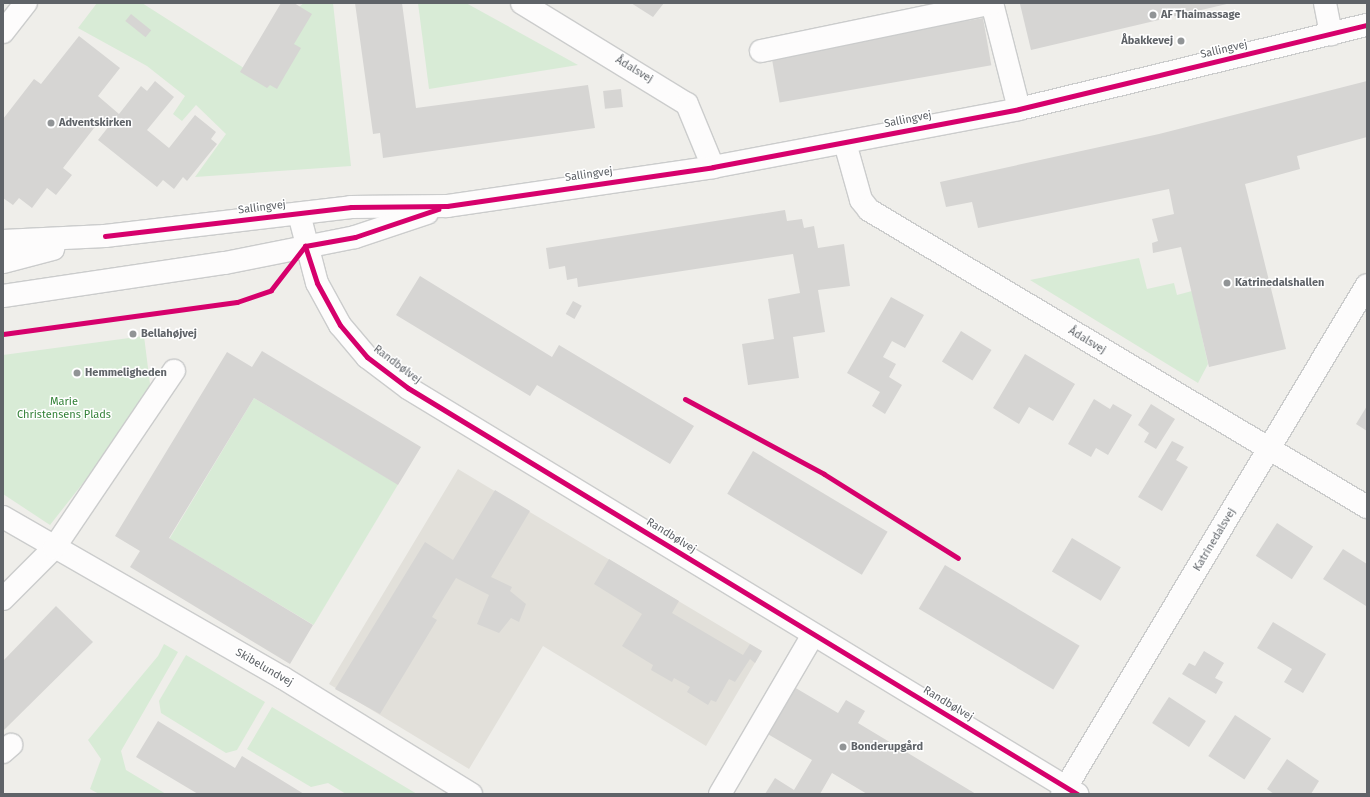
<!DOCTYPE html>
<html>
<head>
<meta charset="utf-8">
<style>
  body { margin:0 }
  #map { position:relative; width:1370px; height:797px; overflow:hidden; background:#efeeea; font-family:"Fira Sans",sans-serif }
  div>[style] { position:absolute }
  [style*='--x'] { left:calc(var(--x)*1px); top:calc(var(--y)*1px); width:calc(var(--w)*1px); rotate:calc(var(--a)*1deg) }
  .education>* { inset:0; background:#e2e0da }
  .green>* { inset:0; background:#d8ebd6; transform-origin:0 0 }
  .building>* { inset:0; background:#d6d5d3; transform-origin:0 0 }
  .roads { filter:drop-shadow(1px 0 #cbcccc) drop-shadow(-1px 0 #cbcccc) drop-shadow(0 1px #cbcccc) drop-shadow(0 -1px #cbcccc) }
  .minor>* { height:22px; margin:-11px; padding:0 11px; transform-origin:11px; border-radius:11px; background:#fdfcfc }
  .cycleway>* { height:5px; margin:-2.5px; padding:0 2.5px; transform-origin:2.5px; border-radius:2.5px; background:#d6006c }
  .dots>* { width:11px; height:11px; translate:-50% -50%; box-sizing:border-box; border:2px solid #fff; border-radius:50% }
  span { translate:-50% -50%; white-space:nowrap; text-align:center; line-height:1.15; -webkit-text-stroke:3px #fff; paint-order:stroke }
  .poi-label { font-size:11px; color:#5f6368; font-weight:700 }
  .left { translate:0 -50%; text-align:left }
  .right { translate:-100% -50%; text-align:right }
  .street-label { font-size:11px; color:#5f6368 }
  .park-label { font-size:11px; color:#348238 }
  .frame { position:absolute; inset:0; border:4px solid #5f6368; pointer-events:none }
</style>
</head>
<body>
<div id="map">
  <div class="education">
    <div style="clip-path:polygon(458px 469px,762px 651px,706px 746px,543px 646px,469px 769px,329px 684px)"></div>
  </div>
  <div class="green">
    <div style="clip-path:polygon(97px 3px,142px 3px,258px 77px,291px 13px,304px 3px,333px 3px,351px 166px,195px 177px,226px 134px,196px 105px,182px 121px,173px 114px,185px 96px,147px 66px,78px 28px)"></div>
    <div style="clip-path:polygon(418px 3px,466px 3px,578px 65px,429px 89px)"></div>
    <div style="clip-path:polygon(1139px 258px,1147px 289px,1174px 283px,1177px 295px,1192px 291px,1208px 364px,1198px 383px,1030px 280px)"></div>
    <div style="clip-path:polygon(144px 336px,150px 384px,139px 412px,50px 525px,3px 494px,3px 355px)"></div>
    <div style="left:254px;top:398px;width:168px;height:164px;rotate:31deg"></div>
    <div style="clip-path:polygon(164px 644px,178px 652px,121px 751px,126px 770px,166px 794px,99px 794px,90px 789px,101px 759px,88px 740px,158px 656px)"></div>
    <div style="clip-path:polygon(186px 655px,265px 702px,237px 750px,226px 753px,161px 713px,159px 701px)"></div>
    <div style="clip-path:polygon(272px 707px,417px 794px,346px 794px,328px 783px,311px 787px,247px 749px)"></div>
  </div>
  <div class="building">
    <div style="clip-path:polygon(281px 3px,294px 3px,312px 14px,294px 44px,301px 48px,277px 89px,270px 85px,267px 88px,240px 72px)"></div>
    <div style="clip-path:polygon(355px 3px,402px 3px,416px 108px,588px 85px,595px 128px,383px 158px,380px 133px,373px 134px)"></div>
    <div style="clip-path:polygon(631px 3px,664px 3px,653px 17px)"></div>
    <div style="clip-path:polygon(1231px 3px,1031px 50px,1020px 4px,1026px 3px)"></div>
    <div style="left:131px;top:14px;width:26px;height:9px;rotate:39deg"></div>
    <div style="left:983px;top:18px;width:48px;height:215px;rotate:80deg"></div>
    <div style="clip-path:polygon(79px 36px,120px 68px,98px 96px,119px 114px,141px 86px,147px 91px,155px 81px,174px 97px,147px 130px,169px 148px,195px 115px,216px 132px,211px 139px,217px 144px,187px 181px,183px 177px,174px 189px,163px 180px,157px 187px,98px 140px,109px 126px,101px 119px,63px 168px,72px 175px,56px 195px,47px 188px,32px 208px,19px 198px,13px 205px,3px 198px,3px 119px,34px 79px,41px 84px)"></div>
    <div style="clip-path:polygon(1367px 81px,1367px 137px,1297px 156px,1300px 169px,1245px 184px,1286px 349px,1209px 367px,1181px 247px,1153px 253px,1152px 243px,1158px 241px,1152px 219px,1174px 214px,1169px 189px,978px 228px,972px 202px,946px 207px,940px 182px,1159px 134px)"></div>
    <div style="left:621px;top:89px;width:18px;height:18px;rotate:84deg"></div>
    <div style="clip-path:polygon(785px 210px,787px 221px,802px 219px,804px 228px,814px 226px,818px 248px,844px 244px,850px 286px,818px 290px,825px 332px,793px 337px,799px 378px,748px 385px,742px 344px,774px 339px,768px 299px,800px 293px,793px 254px,578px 287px,577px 278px,567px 280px,565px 266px,549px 269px,546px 248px)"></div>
    <div style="clip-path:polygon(420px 276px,552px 357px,559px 345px,694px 426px,670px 464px,537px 385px,530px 396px,396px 315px)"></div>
    <div style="clip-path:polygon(891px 297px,924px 315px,905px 348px,892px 341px,883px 357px,896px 364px,889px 377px,902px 385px,885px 414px,872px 406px,880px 392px,847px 373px)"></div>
    <div style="left:573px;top:301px;width:10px;height:15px;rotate:29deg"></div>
    <div style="left:961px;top:331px;width:36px;height:36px;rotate:32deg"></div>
    <div style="clip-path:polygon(262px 351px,421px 447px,398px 485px,254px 398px,169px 538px,313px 625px,290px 664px,130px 567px,140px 551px,115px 536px,227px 352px,252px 367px)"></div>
    <div style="clip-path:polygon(1025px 354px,1075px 384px,1053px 421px,1029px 407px,1019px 424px,993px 408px)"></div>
    <div style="clip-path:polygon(1094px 399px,1110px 409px,1113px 404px,1132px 415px,1108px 455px,1096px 448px,1091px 457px,1068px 444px)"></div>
    <div style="clip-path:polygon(1151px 404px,1175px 419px,1156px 449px,1144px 442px,1149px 433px,1138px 425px)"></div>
    <div style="clip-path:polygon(1367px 406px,1367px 431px,1356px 424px)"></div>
    <div style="clip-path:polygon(1172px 441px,1184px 447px,1176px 460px,1188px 467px,1162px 511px,1138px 497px)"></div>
    <div style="left:753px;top:451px;width:157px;height:50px;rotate:31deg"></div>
    <div style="clip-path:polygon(495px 490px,530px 511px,491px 577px,512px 587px,510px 591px,526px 604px,519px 622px,511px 618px,499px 633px,477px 624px,489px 595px,456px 578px,432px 617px,437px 620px,380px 714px,335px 689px,425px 542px,453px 560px)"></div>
    <div style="left:1277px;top:523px;width:43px;height:39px;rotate:33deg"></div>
    <div style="left:1072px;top:538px;width:57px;height:39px;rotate:31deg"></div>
    <div style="clip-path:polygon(1343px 549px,1367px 564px,1366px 606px,1323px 579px)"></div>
    <div style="clip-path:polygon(609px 559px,679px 601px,672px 613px,743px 655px,750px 644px,762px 651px,755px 663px,750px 659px,735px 682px,729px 679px,716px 702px,711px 700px,708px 705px,687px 692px,690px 687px,674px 678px,672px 682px,651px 670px,653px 665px,622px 646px,642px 614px,594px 584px)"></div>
    <div style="left:945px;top:565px;width:157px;height:51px;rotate:31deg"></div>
    <div style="clip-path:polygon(56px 606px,93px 642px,3px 731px,3px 661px)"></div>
    <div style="clip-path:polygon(1273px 622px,1326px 654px,1303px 693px,1284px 682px,1292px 669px,1257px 648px)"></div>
    <div style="clip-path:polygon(1204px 651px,1224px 663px,1215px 678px,1223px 682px,1216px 694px,1182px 674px,1189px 663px,1195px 666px)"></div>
    <div style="clip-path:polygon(794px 687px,838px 713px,846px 700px,865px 711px,858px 723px,976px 794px,867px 794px,832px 773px,820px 794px,765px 794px,775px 778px,794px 790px,812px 760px,766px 733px)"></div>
    <div style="left:1169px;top:697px;width:44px;height:31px;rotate:33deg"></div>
    <div style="left:1235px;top:715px;width:43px;height:49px;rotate:33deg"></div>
    <div style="clip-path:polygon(158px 721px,235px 768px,242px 756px,304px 794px,198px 794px,136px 757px)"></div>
    <div style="clip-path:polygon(1287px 759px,1319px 781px,1311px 794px,1274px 794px,1267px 789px)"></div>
  </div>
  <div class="roads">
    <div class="minor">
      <div style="--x:522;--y:3;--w:193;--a:31.5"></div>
      <div style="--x:687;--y:104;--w:68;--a:67.6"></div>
      <div style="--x:992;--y:3;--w:109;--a:75.7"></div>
      <div style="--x:1325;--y:3;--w:32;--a:79"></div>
      <div style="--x:3;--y:32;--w:37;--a:-52"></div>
      <div style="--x:761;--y:51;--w:236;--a:-11.7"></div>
      <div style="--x:845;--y:143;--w:59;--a:74.3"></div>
      <div style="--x:861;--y:200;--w:13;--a:51"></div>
      <div style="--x:869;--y:210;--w:580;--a:30.81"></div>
      <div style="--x:299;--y:214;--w:71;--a:75.4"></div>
      <div style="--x:317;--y:283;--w:48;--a:61.3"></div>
      <div style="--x:340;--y:325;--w:42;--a:49.8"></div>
      <div style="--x:367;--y:357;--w:51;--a:37.1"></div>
      <div style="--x:408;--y:388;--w:783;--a:31.25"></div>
      <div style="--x:3;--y:241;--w:102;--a:-2.8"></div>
      <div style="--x:105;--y:236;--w:248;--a:-6.7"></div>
      <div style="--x:351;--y:207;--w:96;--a:-0.6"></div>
      <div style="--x:447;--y:206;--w:269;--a:-8.3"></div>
      <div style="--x:713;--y:167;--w:311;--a:-10.7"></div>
      <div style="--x:1019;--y:109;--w:358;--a:-13.6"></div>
      <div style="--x:3;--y:262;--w:52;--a:-14.6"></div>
      <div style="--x:3;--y:296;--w:224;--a:-8.5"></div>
      <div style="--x:225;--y:263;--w:133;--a:-11.3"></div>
      <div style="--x:355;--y:237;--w:76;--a:-18.4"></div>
      <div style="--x:3;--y:517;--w:323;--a:29.9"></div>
      <div style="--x:283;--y:678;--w:221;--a:31.7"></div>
      <div style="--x:3;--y:599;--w:72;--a:-45"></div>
      <div style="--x:54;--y:548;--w:214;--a:-55.9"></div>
      <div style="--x:3;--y:752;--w:11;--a:-41"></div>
      <div style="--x:720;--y:794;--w:184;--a:-59.7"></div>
      <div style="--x:1062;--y:794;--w:593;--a:-59.07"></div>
    </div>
  </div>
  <div class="cycleway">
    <div style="--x:105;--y:236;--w:248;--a:-6.7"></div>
    <div style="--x:351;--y:207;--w:96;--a:-0.6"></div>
    <div style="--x:447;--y:206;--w:269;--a:-8.3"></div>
    <div style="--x:713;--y:167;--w:311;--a:-10.7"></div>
    <div style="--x:1019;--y:109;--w:358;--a:-13.6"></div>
    <div style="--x:305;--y:246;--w:39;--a:72"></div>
    <div style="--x:317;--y:283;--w:48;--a:61.3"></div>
    <div style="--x:340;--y:325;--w:42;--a:49.8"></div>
    <div style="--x:367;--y:357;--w:51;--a:37.1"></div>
    <div style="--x:408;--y:388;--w:783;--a:31.25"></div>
    <div style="--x:305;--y:246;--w:51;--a:-10.2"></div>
    <div style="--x:355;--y:237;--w:88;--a:-18.6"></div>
    <div style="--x:3;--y:334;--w:236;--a:-7.8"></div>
    <div style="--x:237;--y:302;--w:36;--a:-19"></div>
    <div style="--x:271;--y:290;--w:56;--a:-52.3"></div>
    <div style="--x:685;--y:399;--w:158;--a:28.3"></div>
    <div style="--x:824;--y:474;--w:158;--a:32.1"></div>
  </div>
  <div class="dots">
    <div style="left:1153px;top:15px;background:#919496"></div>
    <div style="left:1181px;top:41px;background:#919496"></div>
    <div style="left:51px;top:123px;background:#919496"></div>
    <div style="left:1227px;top:283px;background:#919496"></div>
    <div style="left:133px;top:334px;background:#919496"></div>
    <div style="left:77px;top:373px;background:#919496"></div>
    <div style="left:843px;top:747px;background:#919496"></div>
  </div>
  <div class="poi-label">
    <span class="left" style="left:1161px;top:15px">AF Thaimassage</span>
    <span class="right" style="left:1173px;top:41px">Åbakkevej</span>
    <span class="left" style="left:59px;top:123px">Adventskirken</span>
    <span class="left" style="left:1235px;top:283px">Katrinedalshallen</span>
    <span class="left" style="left:141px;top:334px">Bellahøjvej</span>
    <span class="left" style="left:85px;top:373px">Hemmeligheden</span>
    <span class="left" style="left:851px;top:747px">Bonderupgård</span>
  </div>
  <div class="street-label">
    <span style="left:1224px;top:50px;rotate:-13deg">Sallingvej</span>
    <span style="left:634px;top:70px;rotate:31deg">Ådalsvej</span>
    <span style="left:908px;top:120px;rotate:-11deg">Sallingvej</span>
    <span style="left:589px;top:175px;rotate:-8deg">Sallingvej</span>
    <span style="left:262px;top:208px;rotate:-7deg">Sallingvej</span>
    <span style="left:1087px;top:341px;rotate:31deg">Ådalsvej</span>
    <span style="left:397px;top:365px;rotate:37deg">Randbølvej</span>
    <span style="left:671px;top:536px;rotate:32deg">Randbølvej</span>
    <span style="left:1215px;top:540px;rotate:-59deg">Katrinedalsvej</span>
    <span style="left:264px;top:668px;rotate:30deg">Skibelundvej</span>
    <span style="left:948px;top:704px;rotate:31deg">Randbølvej</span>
  </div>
  <div class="park-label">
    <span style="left:64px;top:409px">Marie<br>Christensens Plads</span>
  </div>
  <div class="frame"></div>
</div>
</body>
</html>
